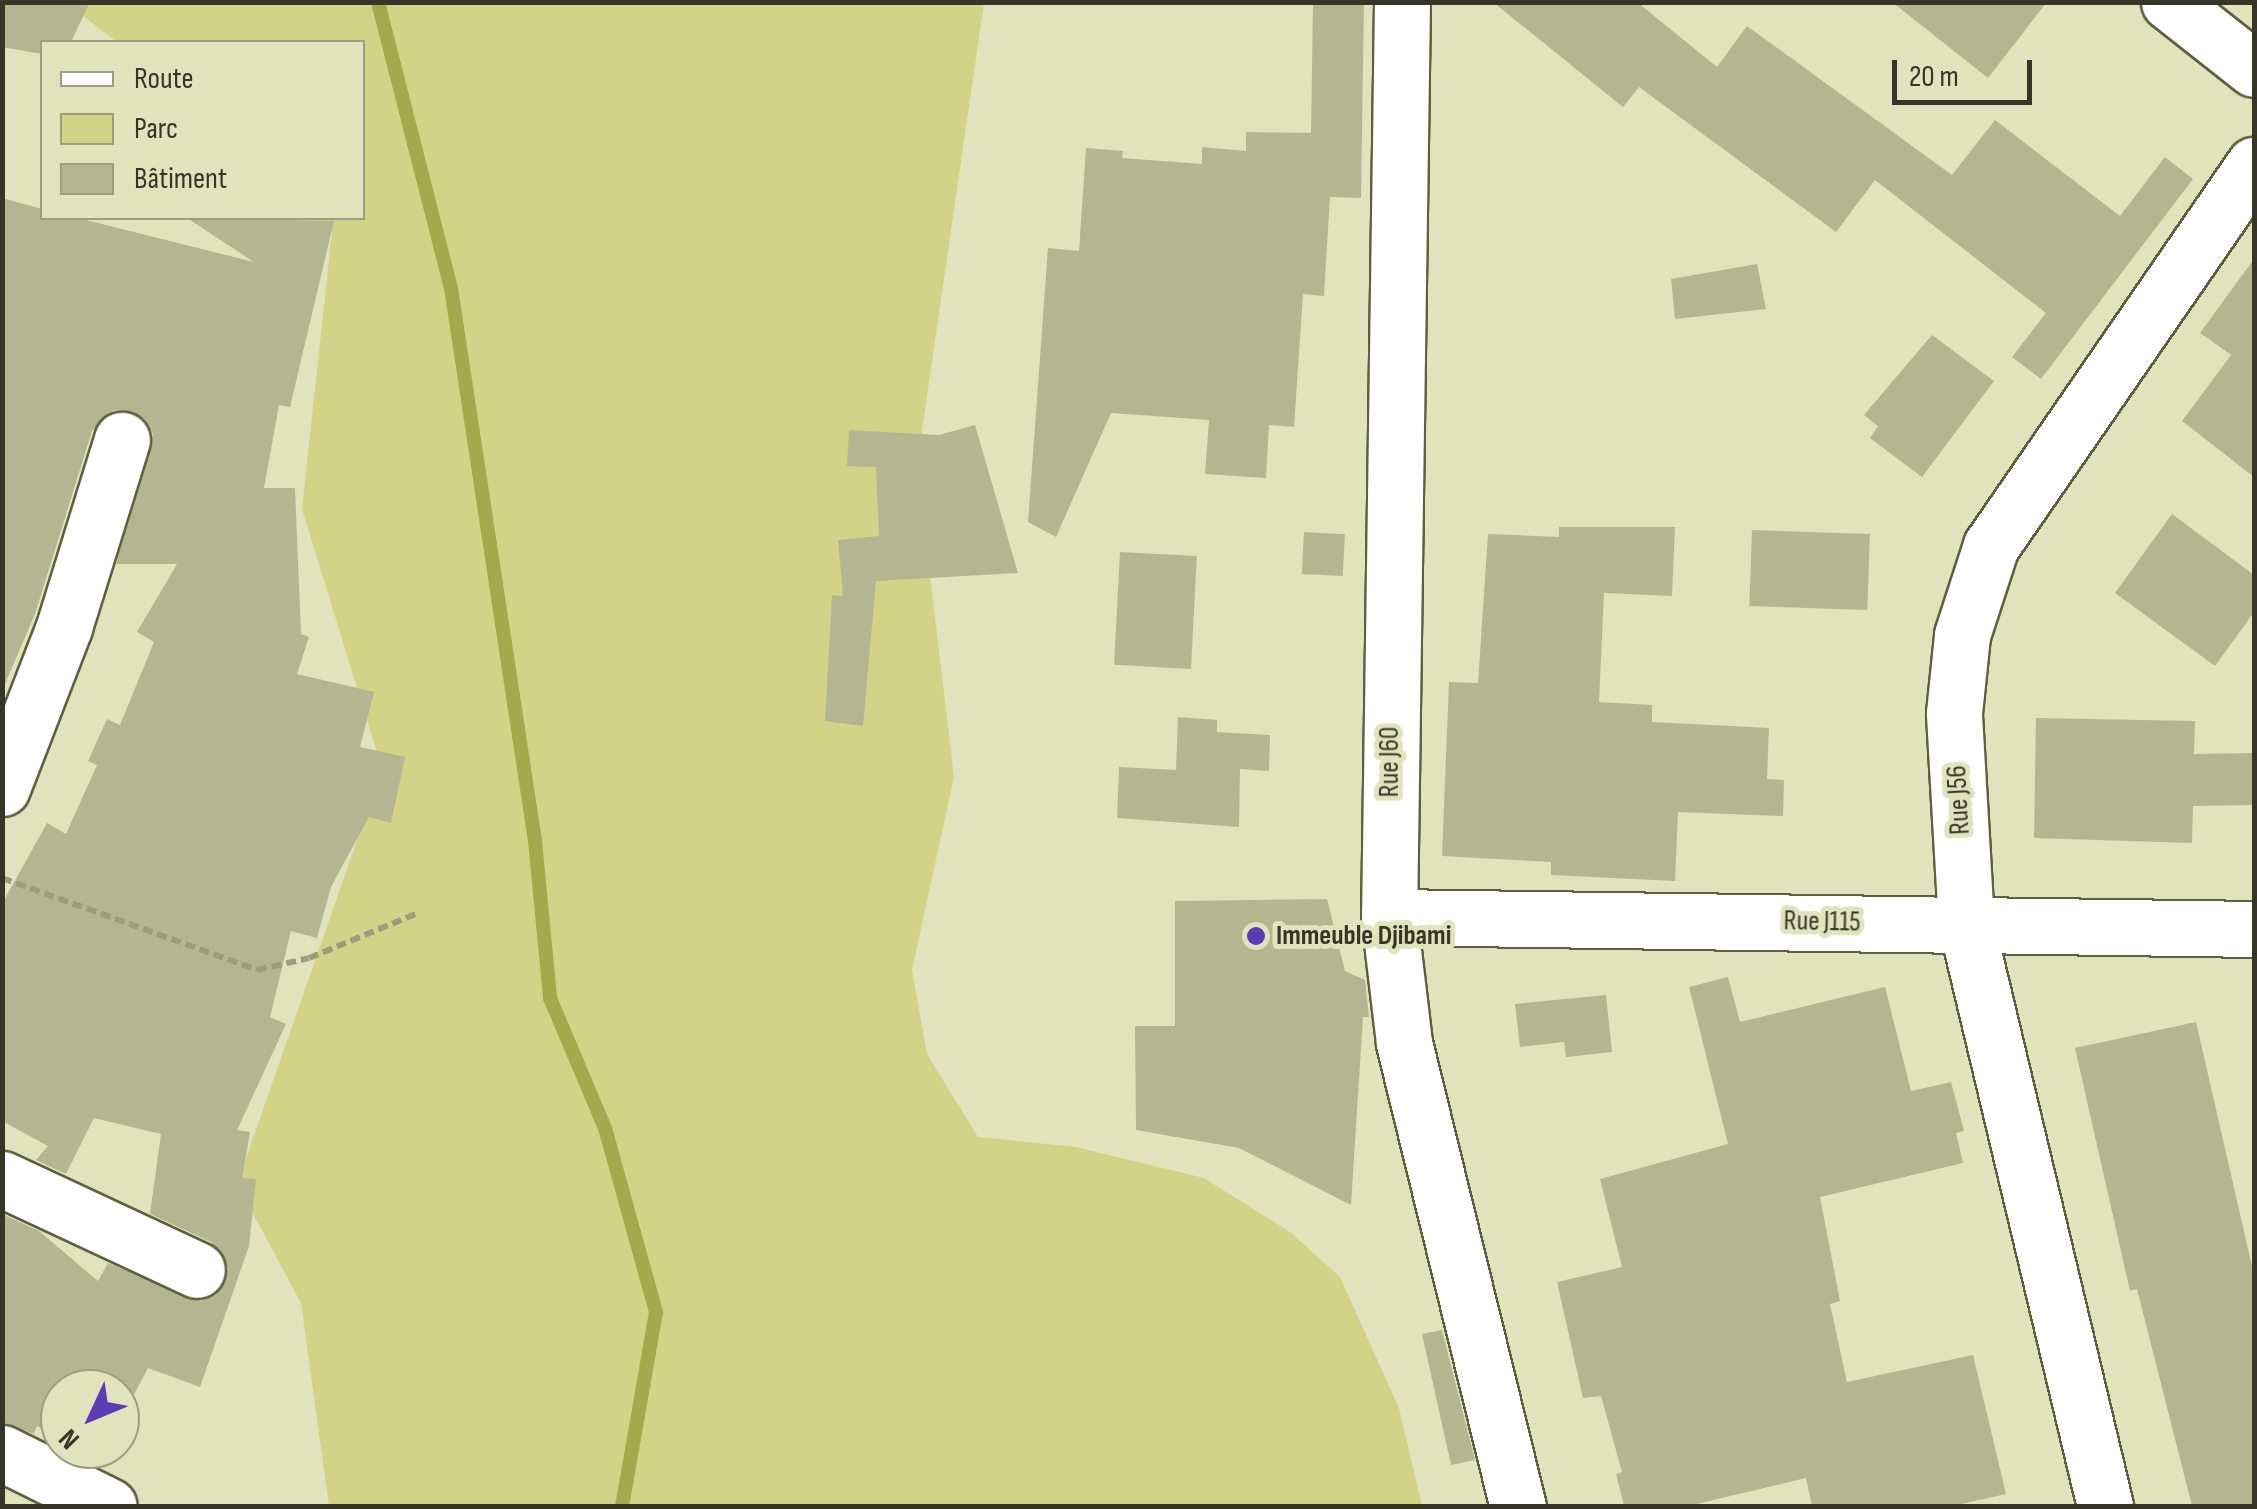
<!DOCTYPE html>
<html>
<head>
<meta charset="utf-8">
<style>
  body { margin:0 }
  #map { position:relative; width:2257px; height:1509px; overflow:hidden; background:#e1e3bd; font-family:"Sofia Sans Condensed",sans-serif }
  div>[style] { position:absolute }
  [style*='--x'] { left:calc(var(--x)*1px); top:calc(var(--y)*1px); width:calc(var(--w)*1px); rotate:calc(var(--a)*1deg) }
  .green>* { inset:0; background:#d1d487 }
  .stream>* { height:14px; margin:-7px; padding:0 7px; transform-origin:7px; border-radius:7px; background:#a6a84d }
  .building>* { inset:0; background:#b4b692; transform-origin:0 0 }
  .path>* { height:6px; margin-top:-3px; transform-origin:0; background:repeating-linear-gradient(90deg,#9b9d80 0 10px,transparent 0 15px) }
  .roads { filter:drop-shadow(2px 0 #5d5f3e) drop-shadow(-2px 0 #5d5f3e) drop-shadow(0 2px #5d5f3e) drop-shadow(0 -2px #5d5f3e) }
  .street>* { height:55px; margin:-27.5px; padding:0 27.5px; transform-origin:27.5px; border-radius:27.5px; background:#fff }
  .dots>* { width:28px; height:28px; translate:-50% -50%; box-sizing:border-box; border:5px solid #e1e3bd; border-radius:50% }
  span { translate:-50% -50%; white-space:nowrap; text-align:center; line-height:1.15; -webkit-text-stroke:10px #e1e3bd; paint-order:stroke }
  .street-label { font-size:28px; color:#353627 }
  .poi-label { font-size:28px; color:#353627; font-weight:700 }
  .left { translate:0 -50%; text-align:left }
  .frame { position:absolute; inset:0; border:5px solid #353627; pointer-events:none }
  .legend { position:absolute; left:40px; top:40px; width:325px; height:180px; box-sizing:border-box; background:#e1e3bd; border:2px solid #9c9e81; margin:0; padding:12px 18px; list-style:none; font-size:30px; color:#353627 }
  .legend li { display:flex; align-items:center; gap:20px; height:50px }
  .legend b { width:50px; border:2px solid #9c9e81 }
  .north { position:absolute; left:40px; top:1369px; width:100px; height:100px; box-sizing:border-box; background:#e1e3bd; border:2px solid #9c9e81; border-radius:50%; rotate:226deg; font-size:28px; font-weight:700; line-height:40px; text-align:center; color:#353627 }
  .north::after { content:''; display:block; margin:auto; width:35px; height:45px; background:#5d3bb4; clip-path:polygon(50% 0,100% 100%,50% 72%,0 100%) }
  .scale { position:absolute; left:1892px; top:60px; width:140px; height:45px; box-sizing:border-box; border:5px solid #353627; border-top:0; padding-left:12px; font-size:30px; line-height:35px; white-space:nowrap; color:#353627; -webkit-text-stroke:8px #e1e3bd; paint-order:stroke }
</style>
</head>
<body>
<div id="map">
  <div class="green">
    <div style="clip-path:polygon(66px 3px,984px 3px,917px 465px,954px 777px,912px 970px,927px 1054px,978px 1137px,1076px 1147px,1204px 1178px,1290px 1232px,1340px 1277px,1399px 1408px,1422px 1506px,329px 1506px,301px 1303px,237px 1184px,382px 769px,302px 509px,332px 232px,283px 218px,362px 218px,362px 42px,117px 42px)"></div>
  </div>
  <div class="stream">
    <div style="--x:378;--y:2;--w:295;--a:75.7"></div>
    <div style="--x:451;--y:288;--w:559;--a:81.36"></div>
    <div style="--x:535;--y:841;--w:158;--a:84.5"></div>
    <div style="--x:550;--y:998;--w:141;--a:67.1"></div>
    <div style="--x:605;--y:1128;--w:191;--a:74.5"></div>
    <div style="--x:656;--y:1312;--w:197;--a:99.9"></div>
  </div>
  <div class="building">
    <div style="clip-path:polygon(2px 2px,90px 2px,71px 42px,42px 42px,42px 54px,2px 47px)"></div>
    <div style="clip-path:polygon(1313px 2px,1364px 2px,1361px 198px,1330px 197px,1324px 296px,1303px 294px,1294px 427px,1269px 425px,1266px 478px,1205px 474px,1209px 420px,1111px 413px,1056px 537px,1028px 522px,1048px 248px,1079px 251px,1086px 148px,1123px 151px,1122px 158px,1202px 164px,1202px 147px,1246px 151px,1246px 132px,1311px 133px)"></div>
    <div style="clip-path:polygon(1493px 2px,1637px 2px,1717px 67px,1747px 26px,1952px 175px,1995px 120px,2120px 216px,2165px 157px,2193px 179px,2041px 379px,2012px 357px,2046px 313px,1875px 180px,1836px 232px,1639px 87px,1623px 107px)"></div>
    <div style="clip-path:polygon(1892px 2px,2047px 2px,1988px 78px)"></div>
    <div style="clip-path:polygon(2px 198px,42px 209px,42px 218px,78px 218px,254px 262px,187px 218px,334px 221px,290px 407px,279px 405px,264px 488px,295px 488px,301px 634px,309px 637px,297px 674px,374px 692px,360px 747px,405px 757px,391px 823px,369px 817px,331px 887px,317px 938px,291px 931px,270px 1017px,286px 1024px,237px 1130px,250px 1132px,242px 1178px,256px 1179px,249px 1246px,200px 1387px,148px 1368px,120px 1421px,120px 1389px,60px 1389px,60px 1438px,37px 1426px,34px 1434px,2px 1422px,2px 1214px,39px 1231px,98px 1281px,108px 1263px,201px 1301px,216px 1295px,228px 1268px,211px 1242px,150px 1214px,161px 1134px,94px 1118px,66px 1174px,36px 1160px,48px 1146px,2px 1121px,2px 904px,47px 823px,66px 834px,97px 765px,88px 761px,107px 719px,120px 725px,154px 642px,137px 632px,177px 564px,116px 564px,153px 434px,144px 418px,114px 410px,92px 431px,35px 614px,2px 691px)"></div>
    <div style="clip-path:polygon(2254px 259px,2254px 477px,2182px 421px,2231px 355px,2200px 333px)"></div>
    <div style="clip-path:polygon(1757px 264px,1766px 309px,1675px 319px,1671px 279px)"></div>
    <div style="clip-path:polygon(1932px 335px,1994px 381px,1922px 477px,1870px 438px,1878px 426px,1864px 415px)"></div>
    <div style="clip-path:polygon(975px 425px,1018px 573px,876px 581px,863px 726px,825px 721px,832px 595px,843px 596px,838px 540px,879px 536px,876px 467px,847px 466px,849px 430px,939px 435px)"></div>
    <div style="clip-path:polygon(2172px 514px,2254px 575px,2254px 612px,2215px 666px,2115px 593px)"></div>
    <div style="clip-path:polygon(1559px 527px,1675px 527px,1672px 596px,1604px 593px,1599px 702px,1652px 705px,1652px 722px,1769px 728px,1767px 779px,1784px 780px,1783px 816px,1678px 812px,1675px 881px,1551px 875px,1551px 862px,1442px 856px,1449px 682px,1478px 683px,1488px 534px,1559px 537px)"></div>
    <div style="left:1752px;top:530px;width:118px;height:76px;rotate:2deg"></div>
    <div style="left:1304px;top:532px;width:41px;height:42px;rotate:3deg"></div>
    <div style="left:1120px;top:552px;width:77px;height:113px;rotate:3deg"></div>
    <div style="clip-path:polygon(1178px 717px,1217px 720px,1217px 732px,1270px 735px,1269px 771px,1240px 769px,1239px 827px,1117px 818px,1119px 767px,1176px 770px)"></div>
    <div style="clip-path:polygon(2036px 718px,2195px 721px,2194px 754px,2254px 753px,2254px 805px,2193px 806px,2192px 843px,2034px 838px)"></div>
    <div style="clip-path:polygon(1327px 899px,1345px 971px,1365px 980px,1369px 1017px,1363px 1017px,1351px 1205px,1239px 1148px,1136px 1130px,1135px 1026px,1175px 1026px,1175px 901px)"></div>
    <div style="clip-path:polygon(1728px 977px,1740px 1022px,1885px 987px,1911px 1091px,1951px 1082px,1964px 1131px,1956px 1133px,1963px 1163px,1820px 1197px,1840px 1301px,1830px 1304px,1847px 1382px,1973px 1355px,2006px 1494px,1952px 1506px,1812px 1506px,1806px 1478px,1688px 1506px,1624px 1506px,1616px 1474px,1622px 1472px,1601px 1396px,1583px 1398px,1557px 1282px,1622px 1267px,1600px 1179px,1728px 1144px,1689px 987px)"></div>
    <div style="clip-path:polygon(1606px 995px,1612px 1052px,1566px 1057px,1564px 1042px,1520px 1047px,1515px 1004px)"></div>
    <div style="clip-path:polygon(2196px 1022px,2254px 1275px,2254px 1506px,2192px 1506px,2137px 1289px,2130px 1291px,2075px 1048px)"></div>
    <div style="clip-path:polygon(1442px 1330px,1475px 1460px,1451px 1465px,1422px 1334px)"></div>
  </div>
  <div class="path">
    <div style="--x:2;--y:878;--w:271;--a:19.8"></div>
    <div style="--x:257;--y:970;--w:53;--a:-13"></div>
    <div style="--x:309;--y:958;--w:118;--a:-22.4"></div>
  </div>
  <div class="roads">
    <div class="street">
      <div style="--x:1402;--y:2;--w:915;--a:90.81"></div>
      <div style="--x:1389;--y:917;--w:127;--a:83.2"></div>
      <div style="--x:1404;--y:1043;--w:477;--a:76.2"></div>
      <div style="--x:2169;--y:2;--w:108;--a:38.2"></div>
      <div style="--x:2;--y:788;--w:173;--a:-68.9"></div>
      <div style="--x:64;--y:627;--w:196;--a:-72.8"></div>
      <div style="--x:1389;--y:917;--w:865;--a:0.79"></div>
      <div style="--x:2;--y:1179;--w:215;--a:25"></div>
      <div style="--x:2;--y:1453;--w:119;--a:26.4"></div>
      <div style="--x:2105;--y:1506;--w:599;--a:-103.41"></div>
      <div style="--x:1966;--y:923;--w:210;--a:-93.3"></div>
      <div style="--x:1954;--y:713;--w:78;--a:-84.1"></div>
      <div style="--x:1962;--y:635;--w:94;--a:-72"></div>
      <div style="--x:1991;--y:546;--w:463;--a:-55.4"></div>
    </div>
  </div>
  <div class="dots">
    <div style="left:1256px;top:936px;background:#5d3bb4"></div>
  </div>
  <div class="street-label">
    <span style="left:1390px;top:762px;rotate:-90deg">Rue J60</span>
    <span style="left:1959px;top:800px;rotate:-93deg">Rue J56</span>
    <span style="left:1822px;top:922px;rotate:1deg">Rue J115</span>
  </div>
  <div class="poi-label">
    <span class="left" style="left:1276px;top:936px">Immeuble Djibami</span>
  </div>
  <div class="frame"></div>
  <ul class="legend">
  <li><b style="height:12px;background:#fff"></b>Route</li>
  <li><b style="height:28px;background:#d1d487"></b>Parc</li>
  <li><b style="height:28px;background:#b4b692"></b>Bâtiment</li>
  </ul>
  <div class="north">N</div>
  <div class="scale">20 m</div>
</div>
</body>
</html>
